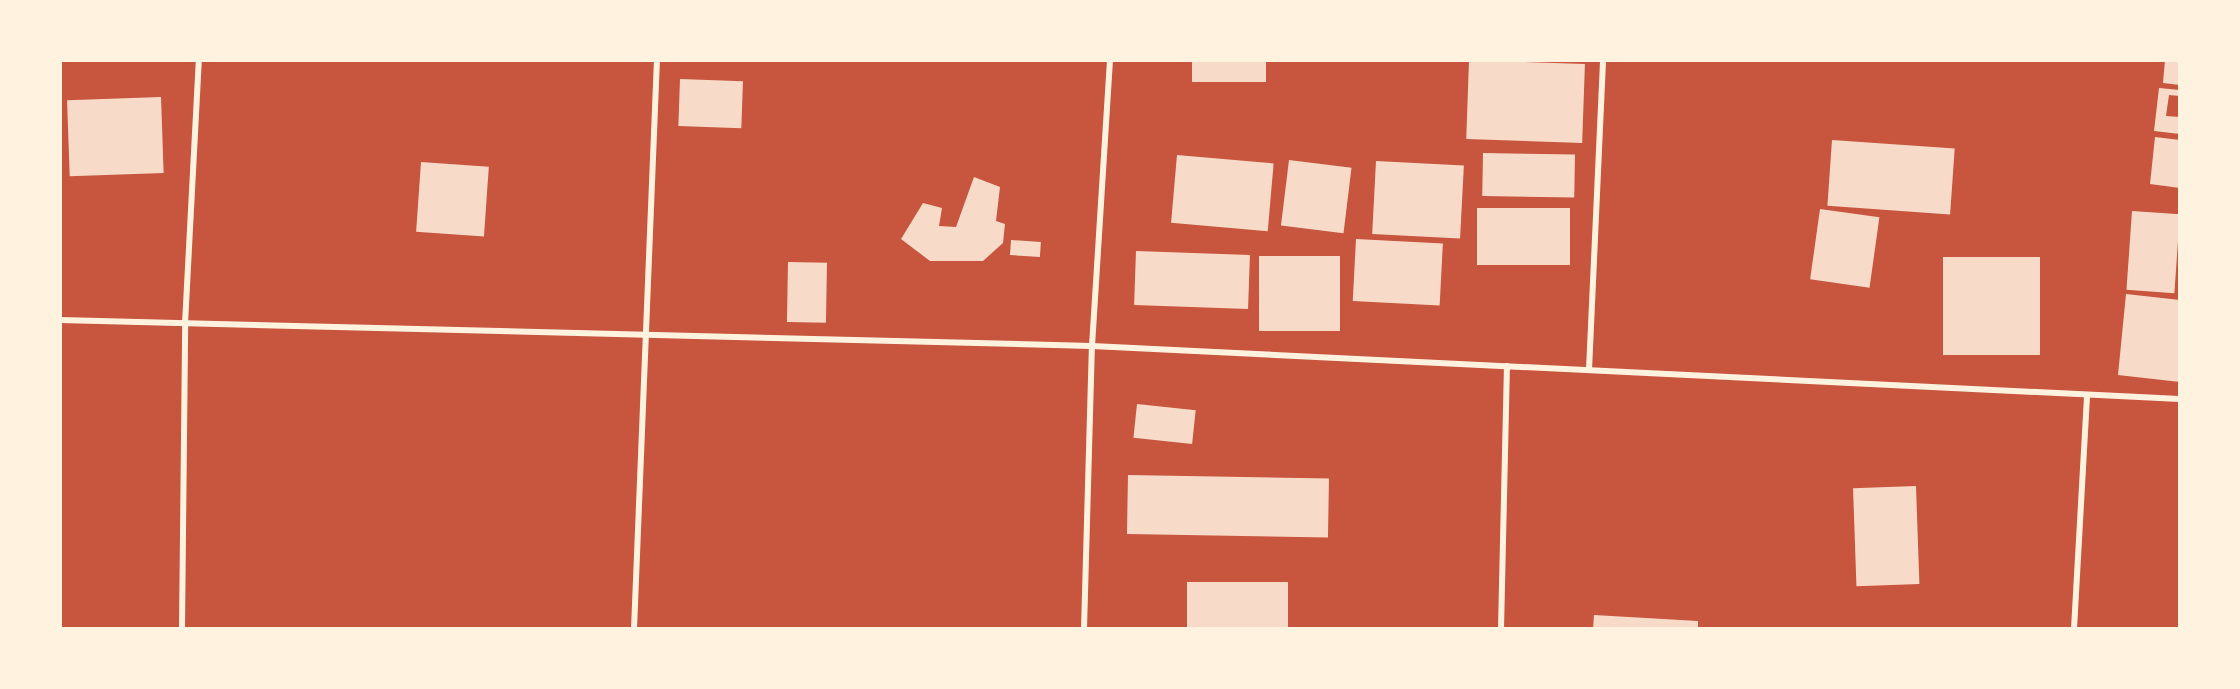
<!DOCTYPE html>
<html>
<head>
<meta charset="utf-8">
<style>
  body { margin:0 }
  #map { position:relative; width:2240px; height:689px; overflow:hidden; background:#c8553d; font-family:"Varela Round",sans-serif }
  div>[style] { position:absolute }
  [style*='--x'] { left:calc(var(--x)*1px); top:calc(var(--y)*1px); width:calc(var(--w)*1px); rotate:calc(var(--a)*1deg) }
  .building>* { inset:0; background:#f7dbc8; transform-origin:0 0 }
  .minor>* { height:6px; margin:-3px; padding:0 3px; transform-origin:3px; border-radius:3px; background:#fff3e0 }
  span { translate:-50% -50%; white-space:nowrap; text-align:center; line-height:1.15; -webkit-text-stroke:4.5px #fff3e0; paint-order:stroke }
  .frame { position:absolute; inset:0; border:62px solid #fff3e0; pointer-events:none }
</style>
</head>
<body>
<div id="map">
  <div class="building">
    <div style="left:1192px;top:60px;width:74px;height:22px"></div>
    <div style="left:1469px;top:60px;width:116px;height:79px;rotate:2deg"></div>
    <div style="clip-path:polygon(2165px 60px,2180px 60px,2180px 85px,2163px 83px)"></div>
    <div style="left:680px;top:79px;width:63px;height:47px;rotate:2deg"></div>
    <div style="clip-path:polygon(2159px 88px,2180px 90px,2180px 96px,2169px 95px,2166px 116px,2180px 117px,2180px 134px,2154px 131px)"></div>
    <div style="left:161px;top:97px;width:76px;height:94px;rotate:88deg"></div>
    <div style="clip-path:polygon(2155px 137px,2180px 140px,2180px 188px,2150px 184px)"></div>
    <div style="left:1832px;top:140px;width:123px;height:66px;rotate:4deg"></div>
    <div style="left:1483px;top:153px;width:92px;height:43px;rotate:1deg"></div>
    <div style="left:1177px;top:155px;width:97px;height:68px;rotate:5deg"></div>
    <div style="left:1289px;top:160px;width:63px;height:66px;rotate:7deg"></div>
    <div style="left:1376px;top:161px;width:88px;height:73px;rotate:3deg"></div>
    <div style="left:421px;top:162px;width:68px;height:70px;rotate:4deg"></div>
    <div style="clip-path:polygon(974px 177px,1000px 187px,996px 221px,1005px 224px,1003px 243px,983px 261px,930px 261px,901px 239px,923px 203px,942px 208px,939px 226px,956px 227px)"></div>
    <div style="left:1477px;top:208px;width:93px;height:57px"></div>
    <div style="left:1820px;top:209px;width:60px;height:71px;rotate:8deg"></div>
    <div style="left:2132px;top:211px;width:48px;height:79px;rotate:4deg"></div>
    <div style="left:1356px;top:239px;width:87px;height:62px;rotate:3deg"></div>
    <div style="left:1011px;top:240px;width:30px;height:15px;rotate:4deg"></div>
    <div style="left:1136px;top:251px;width:114px;height:54px;rotate:2deg"></div>
    <div style="left:1259px;top:256px;width:81px;height:75px"></div>
    <div style="left:1943px;top:257px;width:97px;height:98px"></div>
    <div style="left:788px;top:262px;width:39px;height:60px;rotate:1deg"></div>
    <div style="clip-path:polygon(2126px 294px,2180px 300px,2180px 382px,2118px 375px)"></div>
    <div style="left:1137px;top:404px;width:59px;height:34px;rotate:6deg"></div>
    <div style="left:1128px;top:475px;width:201px;height:59px;rotate:1deg"></div>
    <div style="left:1916px;top:486px;width:98px;height:63px;rotate:88deg"></div>
    <div style="left:1187px;top:582px;width:101px;height:47px"></div>
    <div style="clip-path:polygon(1594px 615px,1698px 621px,1698px 629px,1593px 629px)"></div>
  </div>
  <div class="minor">
    <div style="--x:60;--y:320;--w:1032;--a:1.44"></div>
    <div style="--x:1092;--y:346;--w:1089;--a:2.79"></div>
    <div style="--x:1589;--y:370;--w:310;--a:-87.4"></div>
    <div style="--x:182;--y:629;--w:305;--a:-89.4"></div>
    <div style="--x:185;--y:324;--w:264;--a:-87"></div>
    <div style="--x:634;--y:629;--w:569;--a:-87.69"></div>
    <div style="--x:1084;--y:629;--w:283;--a:-88.4"></div>
    <div style="--x:1092;--y:346;--w:287;--a:-86.4"></div>
    <div style="--x:1501;--y:629;--w:263;--a:-88.7"></div>
    <div style="--x:2074;--y:629;--w:234;--a:-86.8"></div>
  </div>
  <div class="frame"></div>
</div>
</body>
</html>
